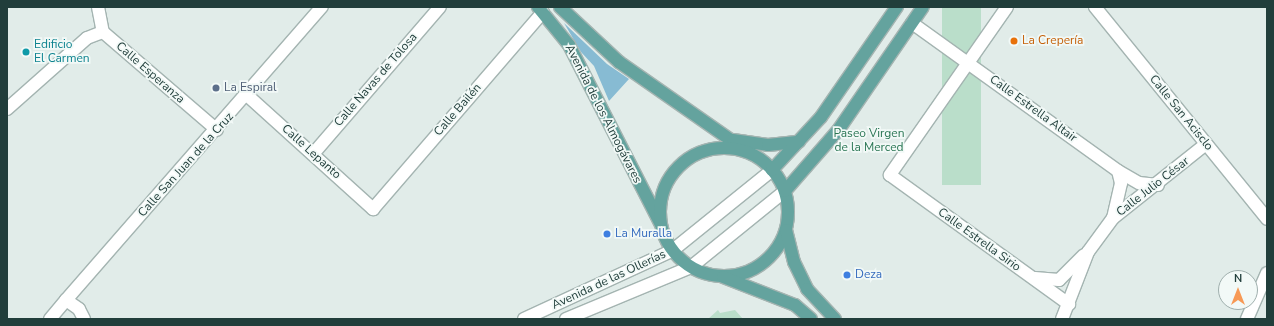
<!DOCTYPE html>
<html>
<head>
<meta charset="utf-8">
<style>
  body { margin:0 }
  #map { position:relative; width:1274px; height:326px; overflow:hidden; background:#e1ece9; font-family:"Nunito Sans",sans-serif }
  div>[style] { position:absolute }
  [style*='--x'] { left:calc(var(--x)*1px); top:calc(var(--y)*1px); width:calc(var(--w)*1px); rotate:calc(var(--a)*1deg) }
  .green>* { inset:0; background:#badeca; transform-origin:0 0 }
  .water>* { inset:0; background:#87bbd3 }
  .roads { filter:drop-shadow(1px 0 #a4b4b1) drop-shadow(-1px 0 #a4b4b1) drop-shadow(0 1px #a4b4b1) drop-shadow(0 -1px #a4b4b1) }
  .minor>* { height:12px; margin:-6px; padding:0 6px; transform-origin:6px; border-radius:6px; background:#fff }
  .secondary>* { height:12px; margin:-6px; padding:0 6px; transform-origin:6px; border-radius:6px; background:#fff }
  .primary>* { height:12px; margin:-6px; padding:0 6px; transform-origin:6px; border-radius:6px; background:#64a39e }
  .primary>.ring { margin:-6px; padding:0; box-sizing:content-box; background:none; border:12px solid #64a39e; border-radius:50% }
  .dots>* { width:11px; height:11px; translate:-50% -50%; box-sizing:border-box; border:2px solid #f2f9f7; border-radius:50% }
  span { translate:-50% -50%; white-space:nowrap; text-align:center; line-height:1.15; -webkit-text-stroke:3.5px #f2f9f7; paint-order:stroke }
  .food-label { font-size:12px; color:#c56008 }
  .left { translate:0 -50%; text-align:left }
  .culture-label { font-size:12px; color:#0d838f }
  .street-label { font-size:12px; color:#213e3b }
  .service-label { font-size:12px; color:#4e5e75 }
  .park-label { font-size:12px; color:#2a7654 }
  .shop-label { font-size:12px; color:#366cbe }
  .frame { position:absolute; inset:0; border:8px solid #213e3b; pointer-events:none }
  .north { position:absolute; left:1218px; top:270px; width:40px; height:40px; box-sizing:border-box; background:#f2f9f7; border:1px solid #9eaeac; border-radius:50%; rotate:0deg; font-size:11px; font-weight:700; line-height:16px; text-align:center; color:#213e3b }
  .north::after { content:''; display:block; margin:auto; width:14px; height:18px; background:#f79955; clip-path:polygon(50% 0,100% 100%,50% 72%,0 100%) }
</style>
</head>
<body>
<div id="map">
  <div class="green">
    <div style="left:942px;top:7px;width:39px;height:178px"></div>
    <div style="clip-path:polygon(718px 310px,720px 313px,735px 310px,743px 319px,708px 319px)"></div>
  </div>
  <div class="water">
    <div style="clip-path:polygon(564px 23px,607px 64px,629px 79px,609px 101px,594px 66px,581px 52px)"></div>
  </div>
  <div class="roads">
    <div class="minor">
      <div style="--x:98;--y:7;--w:25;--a:79"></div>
      <div style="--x:103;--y:32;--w:150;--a:40.7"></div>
      <div style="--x:1007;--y:7;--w:205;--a:124.9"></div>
      <div style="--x:890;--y:175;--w:221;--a:35.8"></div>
      <div style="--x:1095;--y:7;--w:273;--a:50.9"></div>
      <div style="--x:912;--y:23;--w:254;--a:35.7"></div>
      <div style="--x:1118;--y:171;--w:24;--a:30"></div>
      <div style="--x:1139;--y:183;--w:19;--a:6"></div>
      <div style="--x:248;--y:96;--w:169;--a:42.1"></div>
      <div style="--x:373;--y:209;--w:260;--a:-49.2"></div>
      <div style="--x:7;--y:109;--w:107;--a:-41.6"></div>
      <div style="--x:87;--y:38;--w:17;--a:-21"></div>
      <div style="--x:313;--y:154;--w:194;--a:-49.2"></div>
      <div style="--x:1113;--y:218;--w:36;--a:-77"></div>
      <div style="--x:1121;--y:183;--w:12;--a:-104"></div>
      <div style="--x:1035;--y:278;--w:24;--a:5"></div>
      <div style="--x:1059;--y:280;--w:35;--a:-45"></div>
      <div style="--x:50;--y:319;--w:25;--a:-50"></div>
      <div style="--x:84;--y:319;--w:11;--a:-117"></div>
      <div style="--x:79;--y:309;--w:16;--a:-145"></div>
      <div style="--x:66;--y:300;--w:389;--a:-48.9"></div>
      <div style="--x:1062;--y:319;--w:72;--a:-68.8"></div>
      <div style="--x:1088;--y:252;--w:42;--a:-53.7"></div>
      <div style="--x:1113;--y:218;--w:119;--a:-38.5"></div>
      <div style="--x:1247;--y:319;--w:50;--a:-66.5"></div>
    </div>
    <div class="secondary">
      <div style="--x:524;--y:319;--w:164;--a:-24.8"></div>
      <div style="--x:673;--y:250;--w:127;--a:-38.9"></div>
      <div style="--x:566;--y:319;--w:135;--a:-22.6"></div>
      <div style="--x:691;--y:267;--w:121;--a:-39"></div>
    </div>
    <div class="primary">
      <div style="--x:538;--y:7;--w:49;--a:50.8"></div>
      <div style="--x:569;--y:45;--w:200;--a:62.9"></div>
      <div style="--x:560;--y:7;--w:81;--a:43"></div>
      <div style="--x:619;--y:62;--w:154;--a:34.9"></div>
      <div style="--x:733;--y:140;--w:35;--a:8"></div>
      <div style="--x:768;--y:145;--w:31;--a:-6"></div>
      <div class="ring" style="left:660px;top:148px;width:116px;height:116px"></div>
      <div style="--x:772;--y:170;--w:72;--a:-47.2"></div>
      <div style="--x:821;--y:117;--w:134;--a:-55.4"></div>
      <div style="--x:785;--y:191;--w:82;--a:-48.9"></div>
      <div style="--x:839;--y:129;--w:148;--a:-55.5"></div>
      <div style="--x:786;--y:230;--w:33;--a:76"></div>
      <div style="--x:794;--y:262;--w:30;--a:64"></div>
      <div style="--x:807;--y:289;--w:41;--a:47"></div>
      <div style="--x:723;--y:277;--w:77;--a:21.3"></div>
      <div style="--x:795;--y:305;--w:21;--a:41"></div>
    </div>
  </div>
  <div class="dots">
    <div style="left:1014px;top:41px;background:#e8710a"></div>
    <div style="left:26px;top:52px;background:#0f9aa8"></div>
    <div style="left:216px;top:88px;background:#5c6f8a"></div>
    <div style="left:607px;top:234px;background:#3f7fe0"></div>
    <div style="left:847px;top:275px;background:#3f7fe0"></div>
  </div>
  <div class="food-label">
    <span class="left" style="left:1022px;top:41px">La Crepería</span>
  </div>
  <div class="culture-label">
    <span class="left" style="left:34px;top:52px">Edificio<br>El Carmen</span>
  </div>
  <div class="street-label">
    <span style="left:150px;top:73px;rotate:41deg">Calle Esperanza</span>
    <span style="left:376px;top:80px;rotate:-49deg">Calle Navas de Tolosa</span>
    <span style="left:1033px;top:109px;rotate:36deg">Calle Estrella Altair</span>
    <span style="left:458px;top:110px;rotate:-49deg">Calle Bailén</span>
    <span style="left:1181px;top:113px;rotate:51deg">Calle San Acisclo</span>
    <span style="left:603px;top:114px;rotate:63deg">Avenida de los Almogávares</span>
    <span style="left:311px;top:152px;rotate:42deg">Calle Lepanto</span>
    <span style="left:186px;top:165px;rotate:-48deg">Calle San Juan de la Cruz</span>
    <span style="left:1153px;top:187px;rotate:-38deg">Calle Julio César</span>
    <span style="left:979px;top:240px;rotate:36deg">Calle Estrella Sirio</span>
    <span style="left:609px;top:280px;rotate:-25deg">Avenida de las Ollerías</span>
  </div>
  <div class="service-label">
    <span class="left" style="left:224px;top:88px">La Espiral</span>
  </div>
  <div class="park-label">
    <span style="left:869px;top:141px">Paseo Virgen<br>de la Merced</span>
  </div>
  <div class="shop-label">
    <span class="left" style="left:615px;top:234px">La Muralla</span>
    <span class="left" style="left:855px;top:275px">Deza</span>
  </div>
  <div class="frame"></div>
  <div class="north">N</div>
</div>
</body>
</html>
